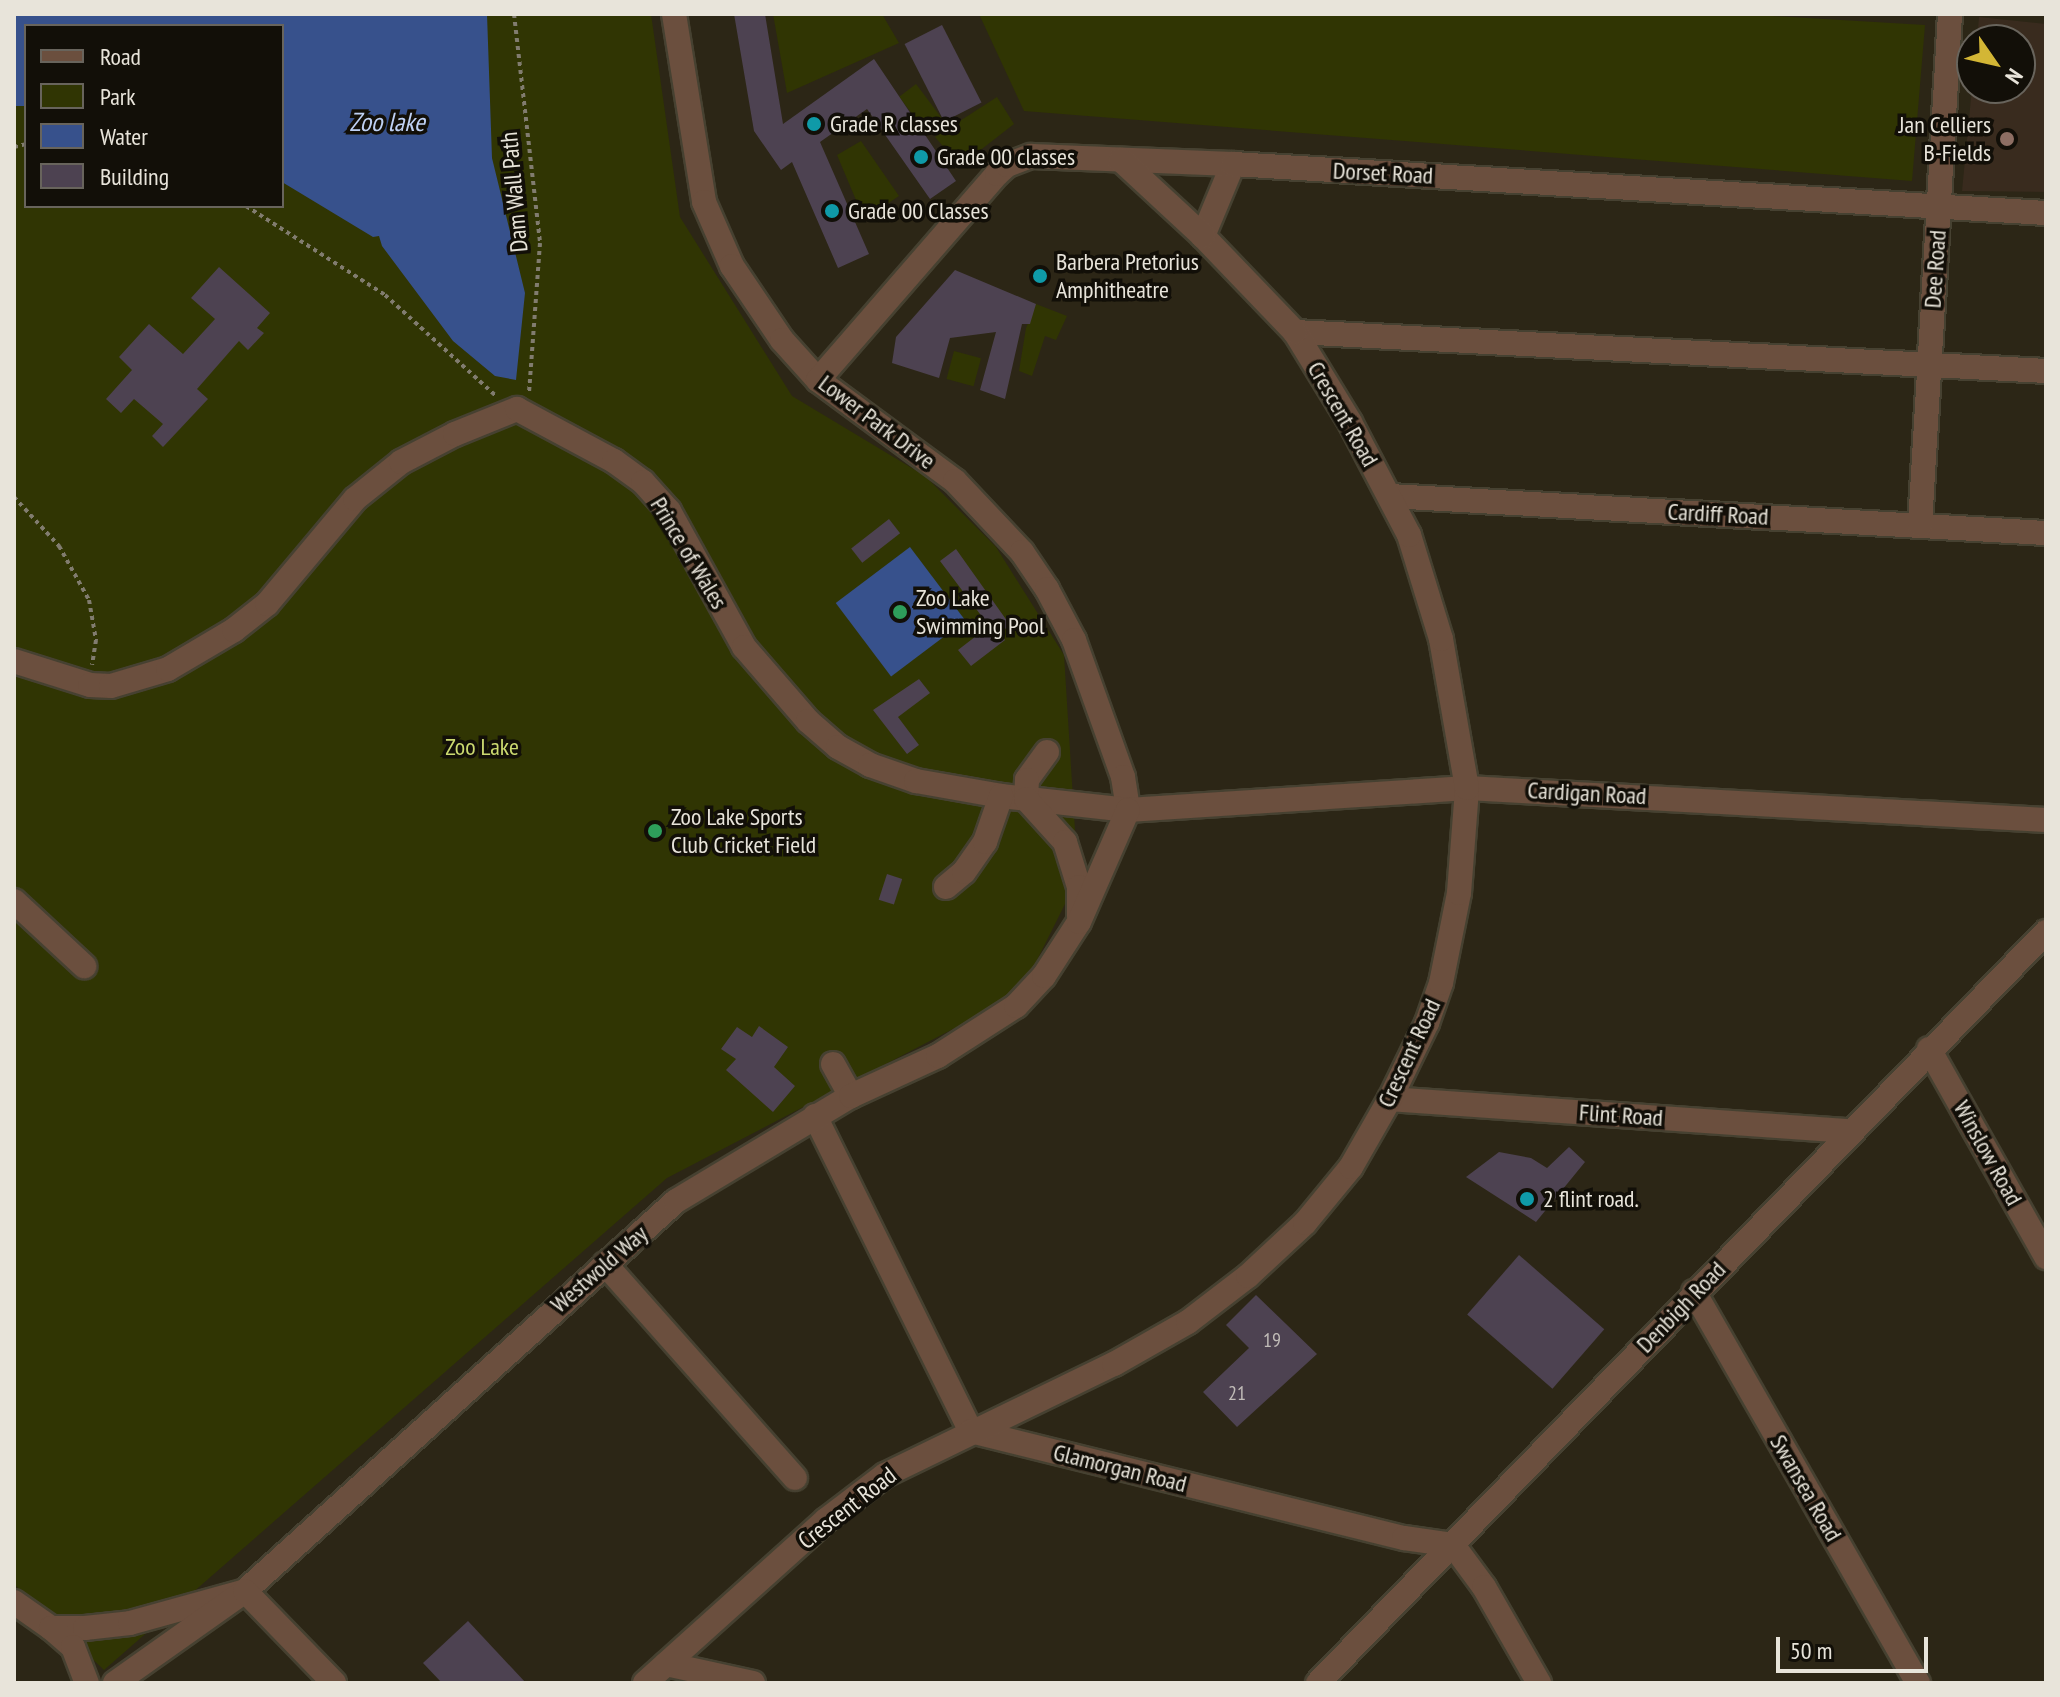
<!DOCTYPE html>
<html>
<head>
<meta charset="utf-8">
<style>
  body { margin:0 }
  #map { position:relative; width:2060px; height:1697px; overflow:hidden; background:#2c2616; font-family:"PT Sans Narrow",sans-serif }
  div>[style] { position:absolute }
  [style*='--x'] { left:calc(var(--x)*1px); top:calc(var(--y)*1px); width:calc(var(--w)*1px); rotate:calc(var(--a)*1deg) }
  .education>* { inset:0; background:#392b1e }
  .green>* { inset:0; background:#303503; transform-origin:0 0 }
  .water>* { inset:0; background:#37518c; transform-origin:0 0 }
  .building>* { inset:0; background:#4d4251; transform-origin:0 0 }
  .path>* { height:4px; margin-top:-2px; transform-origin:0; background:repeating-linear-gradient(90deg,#817c6f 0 4px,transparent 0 8px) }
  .roads { filter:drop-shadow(2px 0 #464131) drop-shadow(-2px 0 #464131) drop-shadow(0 2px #464131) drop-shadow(0 -2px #464131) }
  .minor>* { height:24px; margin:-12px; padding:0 12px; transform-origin:12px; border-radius:12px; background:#6b4f3e }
  .dots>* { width:22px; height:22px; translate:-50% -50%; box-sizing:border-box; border:4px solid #120f08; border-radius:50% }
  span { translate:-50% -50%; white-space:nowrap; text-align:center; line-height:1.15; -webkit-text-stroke:7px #120f08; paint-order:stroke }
  .number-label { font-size:20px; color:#c1bcb8 }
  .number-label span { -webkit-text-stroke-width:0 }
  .poi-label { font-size:24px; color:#e8e4da }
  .left { translate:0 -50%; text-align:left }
  .right { translate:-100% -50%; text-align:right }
  .street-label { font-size:24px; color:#e8e4da }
  .park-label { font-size:24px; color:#ccda70 }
  .water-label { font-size:26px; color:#bfd1f4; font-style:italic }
  .frame { position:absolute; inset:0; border:16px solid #e8e4da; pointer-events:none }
  .legend { position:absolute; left:24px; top:24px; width:260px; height:184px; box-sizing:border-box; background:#120f08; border:2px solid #68645c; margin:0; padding:10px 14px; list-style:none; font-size:24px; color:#e8e4da }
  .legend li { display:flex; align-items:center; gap:16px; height:40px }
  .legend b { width:40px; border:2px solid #68645c }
  .north { position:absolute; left:1956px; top:24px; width:80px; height:80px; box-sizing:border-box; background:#120f08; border:2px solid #68645c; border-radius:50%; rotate:124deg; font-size:22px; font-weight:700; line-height:32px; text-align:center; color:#e8e4da }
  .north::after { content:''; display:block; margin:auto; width:28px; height:36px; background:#d3b635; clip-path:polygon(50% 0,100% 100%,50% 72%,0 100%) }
  .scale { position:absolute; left:1776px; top:1637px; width:152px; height:36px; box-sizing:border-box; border:4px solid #e8e4da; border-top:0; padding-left:10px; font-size:24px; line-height:28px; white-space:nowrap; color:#e8e4da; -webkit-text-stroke:6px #120f08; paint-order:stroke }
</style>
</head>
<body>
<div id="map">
  <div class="education">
    <div style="clip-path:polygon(1979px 17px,2046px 24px,2046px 192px,1962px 191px,1972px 88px,2020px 88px,2020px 40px,1977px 40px)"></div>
  </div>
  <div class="green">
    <div style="clip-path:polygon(evenodd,14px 14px,651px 14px,680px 217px,792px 396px,925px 476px,996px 547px,1064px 655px,1078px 878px,1020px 994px,667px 1178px,104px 1670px,14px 1584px,14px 14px,26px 26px,282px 26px,282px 206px,26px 206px,26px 26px)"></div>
    <div style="clip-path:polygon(773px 14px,882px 14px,899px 43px,787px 93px)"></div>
    <div style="clip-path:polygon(979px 14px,1740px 14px,1925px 25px,1912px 181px,1024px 111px)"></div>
    <div style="left:916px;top:84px;width:48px;height:21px;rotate:53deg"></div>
    <div style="clip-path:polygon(997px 97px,1014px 124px,960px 166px,935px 137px)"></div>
    <div style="clip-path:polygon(861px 141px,899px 196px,864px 219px,837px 155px)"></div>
    <div style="clip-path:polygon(1036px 304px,1067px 316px,1056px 340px,1045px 336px,1032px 376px,1019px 371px,1026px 328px)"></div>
    <div style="left:954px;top:351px;width:28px;height:29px;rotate:15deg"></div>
  </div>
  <div class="water">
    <div style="clip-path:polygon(14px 14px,487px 14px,492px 158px,525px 293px,516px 380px,495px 376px,453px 341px,382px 246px,379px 236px,373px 237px,282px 182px,282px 26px,26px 26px,26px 106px,14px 106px)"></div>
    <div style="left:910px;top:547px;width:92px;height:93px;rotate:53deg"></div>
  </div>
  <div class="building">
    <div style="clip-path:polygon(734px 14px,765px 14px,783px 124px,874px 59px,956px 181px,930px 199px,867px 109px,820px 142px,869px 254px,838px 268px,792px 162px,781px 170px,754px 131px)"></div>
    <div style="left:942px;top:25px;width:87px;height:42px;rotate:63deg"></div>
    <div style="clip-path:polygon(219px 267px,270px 313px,257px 328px,264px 333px,248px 350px,239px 341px,197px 389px,208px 399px,163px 447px,152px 436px,163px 424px,134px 399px,121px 413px,106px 399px,132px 370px,119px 357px,149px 324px,183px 354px,215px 319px,191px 298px)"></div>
    <div style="clip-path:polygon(955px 270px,1036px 304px,1030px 324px,1022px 324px,1005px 399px,980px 390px,996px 332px,950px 338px,939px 378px,892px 363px,896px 337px)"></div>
    <div style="left:889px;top:519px;width:18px;height:48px;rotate:52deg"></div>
    <div style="clip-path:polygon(956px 549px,1010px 625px,1000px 633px,1005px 640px,971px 666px,958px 650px,989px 626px,940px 561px)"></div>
    <div style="clip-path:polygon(919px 679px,930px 693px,898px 717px,919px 745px,907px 754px,873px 710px)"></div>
    <div style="left:887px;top:874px;width:16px;height:27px;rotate:18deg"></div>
    <div style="clip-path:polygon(759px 1026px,788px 1047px,774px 1067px,795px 1086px,773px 1112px,726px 1070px,736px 1059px,721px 1049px,737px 1027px,752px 1037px)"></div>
    <div style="clip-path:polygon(1569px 1147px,1585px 1162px,1536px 1222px,1466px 1177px,1499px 1152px,1531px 1158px,1547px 1168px)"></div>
    <div style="left:1519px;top:1255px;width:113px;height:79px;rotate:41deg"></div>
    <div style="clip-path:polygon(1256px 1295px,1317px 1354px,1237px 1427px,1203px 1392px,1249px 1348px,1226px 1325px)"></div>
    <div style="clip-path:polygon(468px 1621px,526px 1683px,442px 1683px,423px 1663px)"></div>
  </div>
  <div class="path">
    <div style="--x:514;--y:14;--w:230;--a:83.5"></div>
    <div style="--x:540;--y:243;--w:151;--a:94.2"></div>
    <div style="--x:14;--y:147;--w:12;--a:-14"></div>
    <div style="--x:246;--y:206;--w:165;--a:32.6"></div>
    <div style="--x:385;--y:295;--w:149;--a:42.3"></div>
    <div style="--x:14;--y:497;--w:67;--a:47.4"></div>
    <div style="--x:59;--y:546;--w:62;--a:60.9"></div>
    <div style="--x:89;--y:600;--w:41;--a:80.1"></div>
    <div style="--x:96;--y:640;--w:25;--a:99"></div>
  </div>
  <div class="roads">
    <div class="minor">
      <div style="--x:674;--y:14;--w:190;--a:80.9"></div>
      <div style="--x:704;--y:202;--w:70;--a:66.4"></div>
      <div style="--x:732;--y:266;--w:89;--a:56"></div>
      <div style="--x:782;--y:340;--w:54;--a:48"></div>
      <div style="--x:818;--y:380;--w:170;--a:36.4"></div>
      <div style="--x:955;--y:481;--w:98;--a:46.7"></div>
      <div style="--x:1022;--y:552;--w:45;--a:56"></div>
      <div style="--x:1047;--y:589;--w:58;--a:62.1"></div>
      <div style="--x:1074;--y:640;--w:145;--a:70.3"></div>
      <div style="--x:1123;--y:777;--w:33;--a:81"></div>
      <div style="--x:1203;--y:236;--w:78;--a:-67.4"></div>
      <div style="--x:1295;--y:332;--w:752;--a:2.97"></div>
      <div style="--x:818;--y:380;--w:273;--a:-49"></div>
      <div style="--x:997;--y:174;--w:13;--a:-42"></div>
      <div style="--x:1007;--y:165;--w:26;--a:-21"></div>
      <div style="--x:1031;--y:156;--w:202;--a:2.3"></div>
      <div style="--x:1233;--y:164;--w:814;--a:3.45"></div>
      <div style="--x:1390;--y:496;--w:657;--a:3.23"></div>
      <div style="--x:1920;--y:525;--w:512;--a:-86.64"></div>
      <div style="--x:14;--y:661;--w:80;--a:17.5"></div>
      <div style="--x:90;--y:685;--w:21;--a:3"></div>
      <div style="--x:111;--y:686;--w:59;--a:-16.6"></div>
      <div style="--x:168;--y:669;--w:77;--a:-30.6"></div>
      <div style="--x:234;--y:630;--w:42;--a:-38.2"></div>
      <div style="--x:267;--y:604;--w:137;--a:-50"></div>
      <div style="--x:355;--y:499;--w:59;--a:-38.8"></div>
      <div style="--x:401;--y:462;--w:61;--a:-27.4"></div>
      <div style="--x:455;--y:434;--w:67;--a:-22"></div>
      <div style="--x:517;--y:409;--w:110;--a:28.2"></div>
      <div style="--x:614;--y:461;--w:36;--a:36"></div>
      <div style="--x:643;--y:482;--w:39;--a:48"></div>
      <div style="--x:669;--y:511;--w:155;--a:61.1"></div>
      <div style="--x:744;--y:647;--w:98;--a:49.1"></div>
      <div style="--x:808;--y:721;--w:40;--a:41"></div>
      <div style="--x:838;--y:747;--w:37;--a:29"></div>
      <div style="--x:870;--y:765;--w:49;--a:19.2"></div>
      <div style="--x:916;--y:781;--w:86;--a:10"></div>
      <div style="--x:1001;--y:796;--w:128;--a:6.3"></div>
      <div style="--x:1128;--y:810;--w:340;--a:-3.7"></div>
      <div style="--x:1467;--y:788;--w:580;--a:3.16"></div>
      <div style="--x:1047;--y:752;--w:34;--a:126"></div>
      <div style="--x:1027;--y:780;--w:19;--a:93"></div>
      <div style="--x:1026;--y:799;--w:58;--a:47.8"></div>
      <div style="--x:1065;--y:842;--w:47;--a:72.7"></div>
      <div style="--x:1079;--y:887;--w:29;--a:90"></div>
      <div style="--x:946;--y:887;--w:23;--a:-40"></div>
      <div style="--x:964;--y:872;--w:37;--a:-55"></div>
      <div style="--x:985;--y:842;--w:49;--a:-70.8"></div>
      <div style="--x:14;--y:901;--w:96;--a:42.9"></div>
      <div style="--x:1929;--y:1049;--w:239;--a:60.6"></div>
      <div style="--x:833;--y:1064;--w:37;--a:61"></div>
      <div style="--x:1390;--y:1099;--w:463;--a:4"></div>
      <div style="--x:815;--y:1116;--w:352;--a:63.7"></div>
      <div style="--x:971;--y:1431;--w:446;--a:13.9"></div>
      <div style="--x:1404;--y:1538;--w:49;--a:8.1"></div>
      <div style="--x:1453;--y:1545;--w:52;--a:53.6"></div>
      <div style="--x:1484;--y:1587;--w:111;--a:60.2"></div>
      <div style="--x:605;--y:1264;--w:286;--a:48.4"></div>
      <div style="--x:1694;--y:1292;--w:451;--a:60.2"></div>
      <div style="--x:14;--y:1602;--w:45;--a:35.1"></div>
      <div style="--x:51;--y:1628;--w:34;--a:0"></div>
      <div style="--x:85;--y:1628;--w:45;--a:-6.3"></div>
      <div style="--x:130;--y:1623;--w:119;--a:-15.5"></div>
      <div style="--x:245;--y:1591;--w:581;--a:-42.14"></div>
      <div style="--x:676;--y:1201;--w:204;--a:-31"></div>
      <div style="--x:851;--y:1096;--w:96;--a:-24.7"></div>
      <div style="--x:938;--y:1056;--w:93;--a:-32.7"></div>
      <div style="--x:1016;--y:1006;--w:41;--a:-47"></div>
      <div style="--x:1044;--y:976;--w:64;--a:-57.1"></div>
      <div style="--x:1079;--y:922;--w:122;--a:-66.4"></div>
      <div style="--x:51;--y:1628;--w:29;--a:41"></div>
      <div style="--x:73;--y:1647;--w:39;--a:69"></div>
      <div style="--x:666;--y:1664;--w:89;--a:12.3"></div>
      <div style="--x:115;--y:1683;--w:159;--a:-35.3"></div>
      <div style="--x:245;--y:1591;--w:128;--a:45.9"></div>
      <div style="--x:645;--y:1683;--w:244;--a:-42"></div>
      <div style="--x:826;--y:1520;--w:74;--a:-37.3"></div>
      <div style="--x:885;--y:1475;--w:254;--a:-25.9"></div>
      <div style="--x:1114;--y:1364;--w:85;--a:-29.6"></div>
      <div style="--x:1188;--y:1322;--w:76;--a:-37.5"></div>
      <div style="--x:1248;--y:1276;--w:78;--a:-42.9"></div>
      <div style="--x:1305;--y:1223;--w:72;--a:-50.6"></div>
      <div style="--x:1351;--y:1167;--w:78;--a:-60.2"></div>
      <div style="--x:1390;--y:1099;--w:85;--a:-64"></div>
      <div style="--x:1427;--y:1023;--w:42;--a:-70.7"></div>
      <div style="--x:1441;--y:983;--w:92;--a:-78.7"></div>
      <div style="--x:1459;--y:893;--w:105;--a:-85.6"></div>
      <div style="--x:1467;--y:788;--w:151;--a:-99.9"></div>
      <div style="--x:1441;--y:639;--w:109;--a:-107.1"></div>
      <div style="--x:1409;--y:535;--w:127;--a:-117.6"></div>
      <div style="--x:1350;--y:422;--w:105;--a:-121.4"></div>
      <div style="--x:1295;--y:332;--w:133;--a:-133.8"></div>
      <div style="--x:1203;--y:236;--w:112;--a:-137.2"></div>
      <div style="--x:1318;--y:1683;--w:1046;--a:-45.89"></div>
    </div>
  </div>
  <div class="dots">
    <div style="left:814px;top:124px;background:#0f9aa8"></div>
    <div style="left:2007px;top:139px;background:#8d6e63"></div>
    <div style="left:921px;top:157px;background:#0f9aa8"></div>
    <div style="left:832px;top:211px;background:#0f9aa8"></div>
    <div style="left:1040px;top:276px;background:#0f9aa8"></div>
    <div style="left:900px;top:612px;background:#2e9e5b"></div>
    <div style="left:655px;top:831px;background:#2e9e5b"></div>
    <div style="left:1527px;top:1199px;background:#0f9aa8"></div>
  </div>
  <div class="number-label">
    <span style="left:1272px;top:1340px">19</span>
    <span style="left:1237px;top:1393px">21</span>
  </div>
  <div class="poi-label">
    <span class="left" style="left:830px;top:124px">Grade R classes</span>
    <span class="right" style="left:1991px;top:139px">Jan Celliers<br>B-Fields</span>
    <span class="left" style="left:937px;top:157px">Grade 00 classes</span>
    <span class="left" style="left:848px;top:211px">Grade 00 Classes</span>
    <span class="left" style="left:1056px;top:276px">Barbera Pretorius<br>Amphitheatre</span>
    <span class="left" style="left:916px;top:612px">Zoo Lake<br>Swimming Pool</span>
    <span class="left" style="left:671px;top:831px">Zoo Lake Sports<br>Club Cricket Field</span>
    <span class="left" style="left:1543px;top:1199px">2 flint road.</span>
  </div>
  <div class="street-label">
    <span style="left:1383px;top:173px;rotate:3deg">Dorset Road</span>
    <span style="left:514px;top:192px;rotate:-95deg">Dam Wall Path</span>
    <span style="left:1935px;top:269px;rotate:-86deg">Dee Road</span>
    <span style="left:1343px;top:414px;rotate:60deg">Crescent Road</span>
    <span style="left:877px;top:422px;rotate:37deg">Lower Park Drive</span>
    <span style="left:1718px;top:514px;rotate:3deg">Cardiff Road</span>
    <span style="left:689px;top:553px;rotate:59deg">Prince of Wales</span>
    <span style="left:1587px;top:793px;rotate:3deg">Cardigan Road</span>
    <span style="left:1409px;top:1053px;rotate:-65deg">Crescent Road</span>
    <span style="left:1621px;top:1115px;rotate:4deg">Flint Road</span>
    <span style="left:1988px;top:1153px;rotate:61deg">Winslow Road</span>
    <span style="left:599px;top:1269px;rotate:-41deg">Westwold Way</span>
    <span style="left:1681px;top:1307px;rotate:-46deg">Denbigh Road</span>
    <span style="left:1120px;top:1468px;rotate:14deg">Glamorgan Road</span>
    <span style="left:1806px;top:1488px;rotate:60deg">Swansea Road</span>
    <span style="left:847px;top:1508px;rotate:-38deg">Crescent Road</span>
  </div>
  <div class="park-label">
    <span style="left:482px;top:747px">Zoo Lake</span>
  </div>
  <div class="water-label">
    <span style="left:387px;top:122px">Zoo lake</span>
  </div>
  <div class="frame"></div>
  <ul class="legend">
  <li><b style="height:10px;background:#6b4f3e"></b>Road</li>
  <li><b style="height:22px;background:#303503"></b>Park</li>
  <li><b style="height:22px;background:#37518c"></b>Water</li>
  <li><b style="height:22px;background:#4d4251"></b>Building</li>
  </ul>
  <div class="north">N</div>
  <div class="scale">50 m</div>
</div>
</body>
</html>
